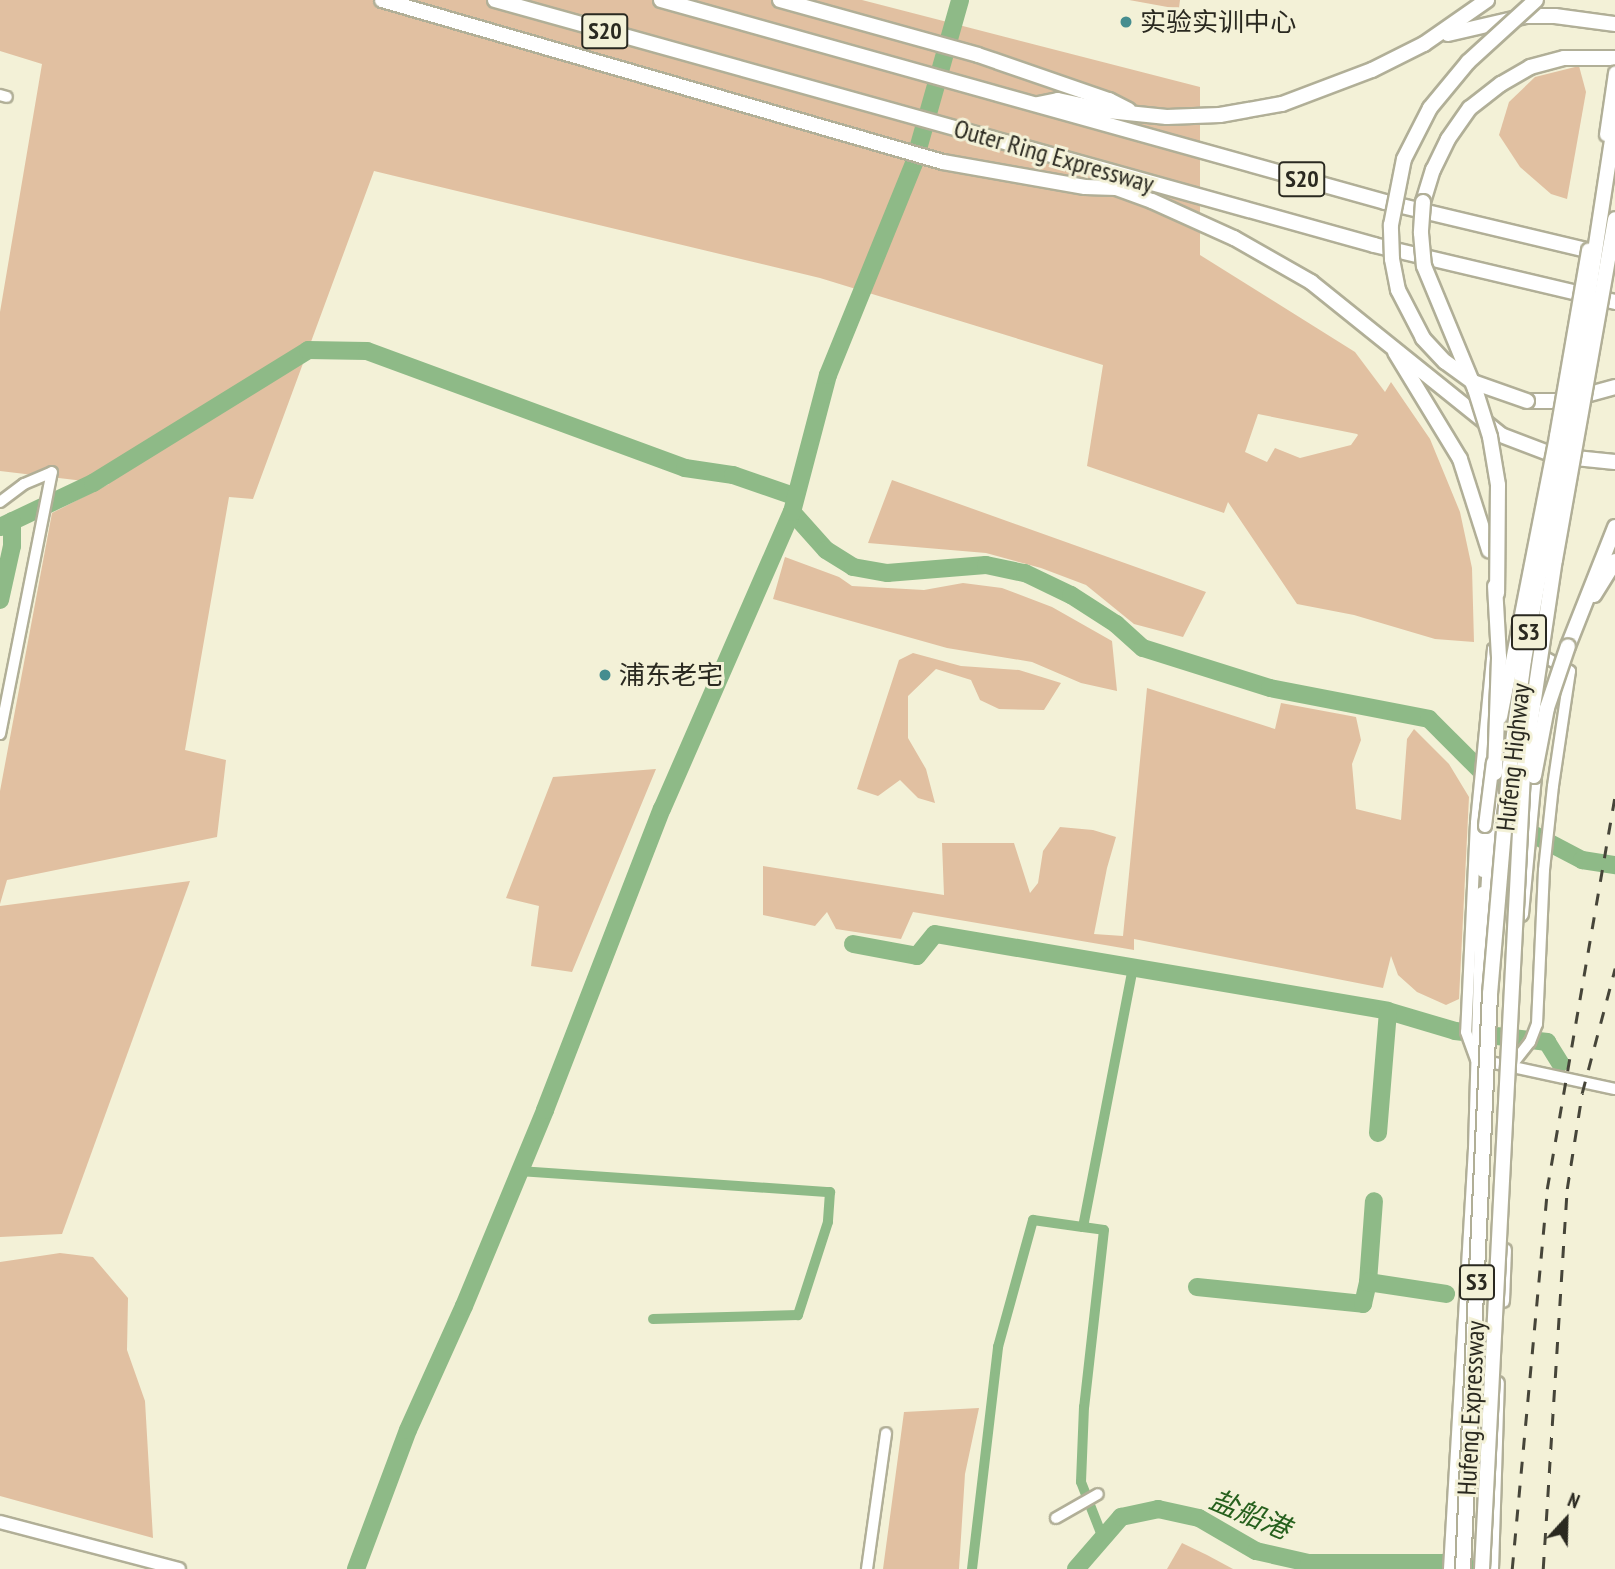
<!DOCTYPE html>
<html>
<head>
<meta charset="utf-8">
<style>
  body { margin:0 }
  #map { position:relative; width:1615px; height:1569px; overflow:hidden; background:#f3f1d7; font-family:"PT Sans Narrow","Noto Sans SC",sans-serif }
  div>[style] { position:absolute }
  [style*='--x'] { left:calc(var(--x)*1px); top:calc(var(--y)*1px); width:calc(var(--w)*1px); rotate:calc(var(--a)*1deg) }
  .green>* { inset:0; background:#e1c0a1 }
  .canal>* { height:10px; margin:-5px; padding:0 5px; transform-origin:5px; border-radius:5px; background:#8eba87 }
  .river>* { height:18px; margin:-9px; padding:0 9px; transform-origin:9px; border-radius:9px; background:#8eba87 }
  .roads { filter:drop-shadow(2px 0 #b1af97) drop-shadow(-2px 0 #b1af97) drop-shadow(0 2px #b1af97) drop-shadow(0 -2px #b1af97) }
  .minor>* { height:10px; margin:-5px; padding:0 5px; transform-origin:5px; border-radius:5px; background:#fff }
  .major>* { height:12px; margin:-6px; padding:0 6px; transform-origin:6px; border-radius:6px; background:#fff }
  .highway>* { height:14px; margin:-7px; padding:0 7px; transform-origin:7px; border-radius:7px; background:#fff }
  .rail>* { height:2.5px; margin-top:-1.25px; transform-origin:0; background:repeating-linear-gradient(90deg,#464539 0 12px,transparent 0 24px) }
  .bridges { filter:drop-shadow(2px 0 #b1af97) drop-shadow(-2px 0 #b1af97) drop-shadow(0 2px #b1af97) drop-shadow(0 -2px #b1af97) }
  .major-bridge>* { height:12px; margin:-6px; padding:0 6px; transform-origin:6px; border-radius:6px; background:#fff }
  .highway-bridge>* { height:14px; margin:-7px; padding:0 7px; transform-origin:7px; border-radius:7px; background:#fff }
  .dots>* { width:19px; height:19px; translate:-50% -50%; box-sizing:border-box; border:4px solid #f3f1d7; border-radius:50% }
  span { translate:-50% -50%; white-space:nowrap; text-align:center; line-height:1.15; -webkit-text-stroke:6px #f3f1d7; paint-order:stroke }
  .shield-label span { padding:2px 5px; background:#f3f1d7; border:2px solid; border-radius:5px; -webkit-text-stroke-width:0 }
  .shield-label { font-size:24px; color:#2a2920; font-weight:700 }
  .poi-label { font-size:26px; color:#2a2920 }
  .left { translate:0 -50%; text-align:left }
  .street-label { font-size:26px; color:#2a2920 }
  .water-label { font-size:28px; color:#26601d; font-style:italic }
  .north { position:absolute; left:1531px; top:1485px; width:70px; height:70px; -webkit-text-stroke:5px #f3f1d7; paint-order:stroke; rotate:22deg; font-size:19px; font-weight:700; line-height:28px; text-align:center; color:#2a2920 }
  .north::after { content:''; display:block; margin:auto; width:24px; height:32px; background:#2a2920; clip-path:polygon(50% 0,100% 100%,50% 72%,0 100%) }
</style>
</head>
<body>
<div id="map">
  <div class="green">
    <div style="clip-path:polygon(evenodd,0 0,862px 0,1200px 87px,1200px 255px,1355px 352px,1385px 392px,1391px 382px,1430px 439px,1460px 512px,1472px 568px,1474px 642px,1435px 639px,1354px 615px,1297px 604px,1228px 502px,1224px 513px,1087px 466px,1103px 365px,820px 278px,374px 171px,253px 499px,229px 497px,185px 750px,226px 760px,217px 837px,7px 880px,0 904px,0 791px,52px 513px,109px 484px,0 471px,0 312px,42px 64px,0 51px,0 0,1258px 414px,1357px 434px,1358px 435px,1351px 445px,1300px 458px,1275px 448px,1267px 462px,1245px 452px,1258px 414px)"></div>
    <div style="clip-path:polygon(1129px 0,1180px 0,1179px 8px,1173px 8px)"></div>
    <div style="clip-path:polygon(1579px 66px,1586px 92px,1567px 199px,1551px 194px,1520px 167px,1499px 135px,1509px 102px,1535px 77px)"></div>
    <div style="clip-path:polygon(892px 480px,1206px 592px,1183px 637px,1134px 624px,1086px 585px,1041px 568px,986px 553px,868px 543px)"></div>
    <div style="clip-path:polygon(785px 557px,839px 577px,852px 586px,924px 590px,963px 583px,1002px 588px,1052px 607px,1112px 641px,1117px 691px,1081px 683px,1032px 662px,947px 648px,773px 599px)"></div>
    <div style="clip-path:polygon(913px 653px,961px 666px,1019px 670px,1061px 683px,1044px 710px,999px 709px,980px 700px,971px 680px,936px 669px,908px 696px,908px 738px,926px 769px,935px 803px,918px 798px,900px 780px,878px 796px,857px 789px,899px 660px)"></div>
    <div style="clip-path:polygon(1147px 688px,1275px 729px,1281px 703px,1356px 717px,1361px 740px,1352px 764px,1356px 809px,1401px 820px,1407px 739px,1414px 729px,1449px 764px,1469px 797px,1459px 999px,1446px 1005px,1417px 992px,1398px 975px,1391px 956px,1383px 988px,1134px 939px,1134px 950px,913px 912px,901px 939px,836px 929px,827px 912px,815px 926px,763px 915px,763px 866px,944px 895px,942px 843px,1014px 843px,1030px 893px,1038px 883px,1043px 851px,1060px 827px,1093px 830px,1116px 837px,1107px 868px,1094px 934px,1123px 936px)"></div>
    <div style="clip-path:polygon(656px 769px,572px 972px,531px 966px,539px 906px,506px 898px,553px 777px)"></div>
    <div style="clip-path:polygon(190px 881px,62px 1234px,0 1237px,0 906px)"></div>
    <div style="clip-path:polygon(60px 1253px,93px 1257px,128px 1298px,127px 1350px,145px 1401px,153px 1538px,0 1496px,0 1262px)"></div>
    <div style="clip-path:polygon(979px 1408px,965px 1474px,959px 1569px,883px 1569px,904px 1412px)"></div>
    <div style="clip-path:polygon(1182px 1543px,1207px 1555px,1233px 1569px,1167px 1569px)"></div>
  </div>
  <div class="canal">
    <div style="--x:519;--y:1171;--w:312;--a:3.9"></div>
    <div style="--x:830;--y:1192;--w:30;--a:94"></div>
    <div style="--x:828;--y:1222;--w:98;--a:107.9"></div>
    <div style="--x:798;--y:1315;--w:145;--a:178.4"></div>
    <div style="--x:1083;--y:1227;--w:21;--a:8"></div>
    <div style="--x:1104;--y:1230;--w:178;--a:96.4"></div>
    <div style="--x:1084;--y:1407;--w:75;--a:92.3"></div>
    <div style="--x:1081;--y:1482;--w:60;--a:68.6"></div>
    <div style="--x:972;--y:1569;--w:224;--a:-83.3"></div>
    <div style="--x:998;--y:1347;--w:132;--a:-74.6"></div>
    <div style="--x:1033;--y:1220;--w:50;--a:8"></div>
    <div style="--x:1083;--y:1227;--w:264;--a:-79.1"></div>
  </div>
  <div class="river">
    <div style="--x:792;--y:512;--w:51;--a:48.2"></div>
    <div style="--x:826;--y:550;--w:32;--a:32"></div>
    <div style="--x:853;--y:567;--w:35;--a:10"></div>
    <div style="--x:887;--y:573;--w:99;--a:-4.6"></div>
    <div style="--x:986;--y:565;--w:40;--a:12"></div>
    <div style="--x:1025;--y:573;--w:51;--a:25.6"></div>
    <div style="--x:1071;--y:595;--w:54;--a:32.8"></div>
    <div style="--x:1116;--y:624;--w:36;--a:42"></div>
    <div style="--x:1143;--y:648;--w:133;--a:17.5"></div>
    <div style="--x:1270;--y:688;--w:162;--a:11"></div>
    <div style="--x:1429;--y:719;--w:83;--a:45"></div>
    <div style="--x:1488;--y:778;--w:41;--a:59"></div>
    <div style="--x:1509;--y:813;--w:21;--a:49"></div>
    <div style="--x:1523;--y:829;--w:67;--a:27.7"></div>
    <div style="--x:1582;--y:860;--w:33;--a:9"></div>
    <div style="--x:0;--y:527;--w:103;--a:-25.3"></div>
    <div style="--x:93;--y:483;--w:253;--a:-31.7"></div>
    <div style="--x:308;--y:350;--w:59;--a:1"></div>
    <div style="--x:367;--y:351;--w:339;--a:20.2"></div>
    <div style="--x:685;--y:468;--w:49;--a:8.3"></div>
    <div style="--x:733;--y:475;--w:65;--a:19"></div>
    <div style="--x:0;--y:600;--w:55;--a:-77.5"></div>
    <div style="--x:12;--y:546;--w:25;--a:-90"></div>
    <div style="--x:853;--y:944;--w:65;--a:10.6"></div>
    <div style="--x:917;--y:956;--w:28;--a:-51"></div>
    <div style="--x:935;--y:934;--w:459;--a:9.6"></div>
    <div style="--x:1388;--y:1011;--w:70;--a:16.6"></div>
    <div style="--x:1455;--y:1031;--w:93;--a:6.8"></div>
    <div style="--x:1547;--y:1042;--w:25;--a:58"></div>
    <div style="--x:1378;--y:1133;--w:122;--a:-85.3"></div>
    <div style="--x:1368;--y:1282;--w:81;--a:-85.8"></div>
    <div style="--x:1197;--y:1287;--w:167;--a:5.8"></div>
    <div style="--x:1363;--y:1304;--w:23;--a:-77"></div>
    <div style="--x:1368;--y:1282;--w:79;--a:8.7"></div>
    <div style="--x:356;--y:1569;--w:148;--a:-69.5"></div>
    <div style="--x:408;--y:1430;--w:136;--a:-65.7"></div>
    <div style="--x:464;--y:1306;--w:212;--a:-67.5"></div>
    <div style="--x:545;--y:1110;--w:323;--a:-68.8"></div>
    <div style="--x:662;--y:809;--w:324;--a:-66.4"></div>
    <div style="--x:792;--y:512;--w:142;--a:-75.3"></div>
    <div style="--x:828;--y:375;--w:229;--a:-67.9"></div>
    <div style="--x:914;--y:163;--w:169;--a:-74.2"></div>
    <div style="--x:1076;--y:1569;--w:69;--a:-49.1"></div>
    <div style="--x:1121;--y:1517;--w:38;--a:-12"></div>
    <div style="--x:1158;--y:1509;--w:42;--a:12.4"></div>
    <div style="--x:1199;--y:1518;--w:66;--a:30.1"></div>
    <div style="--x:1256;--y:1551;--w:54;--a:12.8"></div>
    <div style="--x:1309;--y:1563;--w:149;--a:0"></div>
    <div style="--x:1458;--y:1563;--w:10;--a:24"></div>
  </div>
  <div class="roads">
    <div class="minor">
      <div style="--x:0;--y:95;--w:7;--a:16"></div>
      <div style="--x:0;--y:502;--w:30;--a:-37"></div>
      <div style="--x:24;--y:484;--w:30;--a:-23"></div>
      <div style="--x:1522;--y:650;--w:29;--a:-178"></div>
      <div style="--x:1493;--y:649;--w:175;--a:95.6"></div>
      <div style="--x:1476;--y:823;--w:209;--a:92.7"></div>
      <div style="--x:1466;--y:1032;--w:29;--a:70"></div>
      <div style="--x:1476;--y:1059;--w:142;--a:12.2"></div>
      <div style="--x:0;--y:734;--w:267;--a:-78.8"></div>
      <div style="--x:1511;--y:1066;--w:31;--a:-52"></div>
      <div style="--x:1530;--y:1042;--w:19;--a:-69"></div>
      <div style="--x:1537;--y:1024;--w:154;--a:-87.4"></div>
      <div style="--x:1544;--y:870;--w:84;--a:-83.9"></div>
      <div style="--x:1553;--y:786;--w:116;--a:-81.6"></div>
      <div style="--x:1570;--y:671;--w:39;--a:-151"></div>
      <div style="--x:1056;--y:1518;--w:48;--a:-29.7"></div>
      <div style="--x:867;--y:1569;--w:137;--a:-82"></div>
    </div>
    <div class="major">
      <div style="--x:1483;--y:871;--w:45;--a:-87.5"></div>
      <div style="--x:1503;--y:1301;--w:51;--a:-87.8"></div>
      <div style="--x:0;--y:1522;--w:185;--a:14.7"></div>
      <div style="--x:1450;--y:1569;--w:421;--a:-86.6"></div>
      <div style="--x:1475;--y:1149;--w:256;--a:-88.4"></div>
      <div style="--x:1492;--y:1569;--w:186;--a:-88.2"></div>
    </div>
    <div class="highway">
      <div style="--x:382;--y:0;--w:584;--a:16.11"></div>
      <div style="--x:943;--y:162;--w:144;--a:10"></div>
      <div style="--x:1085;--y:187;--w:31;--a:2"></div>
      <div style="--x:1116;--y:188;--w:38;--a:20"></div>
      <div style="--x:1152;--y:201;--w:90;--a:24.3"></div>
      <div style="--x:1234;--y:238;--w:89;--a:29.7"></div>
      <div style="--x:1311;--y:282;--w:244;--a:38.8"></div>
      <div style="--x:1501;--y:435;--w:59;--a:20.9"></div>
      <div style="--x:1556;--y:456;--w:59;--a:5.8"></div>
      <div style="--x:495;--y:0;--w:913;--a:15.57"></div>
      <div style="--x:1374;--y:245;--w:248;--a:13.3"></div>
      <div style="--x:661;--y:0;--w:752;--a:15.59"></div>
      <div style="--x:1385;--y:202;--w:220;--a:13.4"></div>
      <div style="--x:780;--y:0;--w:205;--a:15.5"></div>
      <div style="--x:978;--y:55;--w:139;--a:19"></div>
      <div style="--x:1109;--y:100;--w:22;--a:27"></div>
      <div style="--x:1448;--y:34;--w:80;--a:-13"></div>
      <div style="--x:1526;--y:16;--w:29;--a:0"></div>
      <div style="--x:1555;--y:16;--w:61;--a:7.6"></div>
      <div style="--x:1038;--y:104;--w:20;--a:-11"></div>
      <div style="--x:1058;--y:100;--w:51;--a:12.4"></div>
      <div style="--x:1108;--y:111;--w:59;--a:5.8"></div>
      <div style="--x:1167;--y:117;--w:53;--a:-2.2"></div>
      <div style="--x:1220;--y:115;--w:63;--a:-10.1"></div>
      <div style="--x:1282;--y:104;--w:96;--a:-20.7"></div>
      <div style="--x:1372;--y:70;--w:58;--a:-26.6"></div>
      <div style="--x:1424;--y:44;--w:77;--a:-34.9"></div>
      <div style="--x:1423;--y:202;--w:34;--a:-73"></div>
      <div style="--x:1433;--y:170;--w:34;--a:-64"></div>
      <div style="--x:1448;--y:139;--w:38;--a:-55"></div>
      <div style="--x:1470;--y:108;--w:39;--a:-38"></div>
      <div style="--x:1501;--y:84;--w:34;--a:-30"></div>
      <div style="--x:1530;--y:67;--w:35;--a:-15"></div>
      <div style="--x:1564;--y:58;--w:51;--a:0"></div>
      <div style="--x:1395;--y:352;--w:125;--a:58.7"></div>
      <div style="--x:1460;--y:459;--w:96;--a:72.3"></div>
      <div style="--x:1527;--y:401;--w:37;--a:0"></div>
      <div style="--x:1564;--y:401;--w:53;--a:-15.4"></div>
      <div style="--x:1594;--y:595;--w:40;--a:-58"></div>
      <div style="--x:1568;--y:646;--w:128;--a:-68.4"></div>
      <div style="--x:1521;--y:914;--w:139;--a:-84.6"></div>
      <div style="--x:1489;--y:947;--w:52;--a:-91.1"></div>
      <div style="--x:1488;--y:895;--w:99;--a:-86.5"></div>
    </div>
  </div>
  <div class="rail">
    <div style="--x:1512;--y:1569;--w:382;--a:-84.7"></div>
    <div style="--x:1547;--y:1189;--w:398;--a:-80.2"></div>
    <div style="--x:1543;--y:1569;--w:381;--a:-86.4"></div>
    <div style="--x:1567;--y:1189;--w:97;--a:-81.1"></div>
    <div style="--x:1582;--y:1093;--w:129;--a:-75.2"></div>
  </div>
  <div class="bridges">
    <div class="major-bridge">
      <div style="--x:1606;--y:135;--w:63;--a:-81.7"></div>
      <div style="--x:1501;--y:717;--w:286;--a:-78.9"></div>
      <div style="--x:1556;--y:436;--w:189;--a:-80.2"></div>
      <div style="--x:1485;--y:826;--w:64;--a:-82.9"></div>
    </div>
    <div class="highway-bridge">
      <div style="--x:1423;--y:202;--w:31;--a:94"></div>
      <div style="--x:1421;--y:233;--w:33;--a:85"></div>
      <div style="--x:1424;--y:266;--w:133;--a:67.5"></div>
      <div style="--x:1475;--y:389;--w:50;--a:72.6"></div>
      <div style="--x:1490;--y:437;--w:49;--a:80.5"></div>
      <div style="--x:1498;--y:485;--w:108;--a:90.5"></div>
      <div style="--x:1527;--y:401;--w:57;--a:-160.6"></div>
      <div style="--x:1473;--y:382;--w:34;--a:-144"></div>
      <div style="--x:1445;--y:362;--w:33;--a:-133"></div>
      <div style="--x:1423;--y:338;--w:54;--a:-117.5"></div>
      <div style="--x:1398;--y:290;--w:32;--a:-101"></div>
      <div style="--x:1392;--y:259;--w:34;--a:-92"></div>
      <div style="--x:1391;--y:225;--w:67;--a:-78.9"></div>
      <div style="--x:1404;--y:159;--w:57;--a:-63"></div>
      <div style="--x:1430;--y:108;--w:60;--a:-50.4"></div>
      <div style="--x:1468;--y:62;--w:92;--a:-42.4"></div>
      <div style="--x:1495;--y:773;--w:116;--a:-88"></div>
      <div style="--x:1499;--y:657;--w:71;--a:-93.2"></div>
      <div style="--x:1534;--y:776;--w:69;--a:-79.2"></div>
      <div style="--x:1547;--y:708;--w:65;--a:-71.3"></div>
      <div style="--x:1463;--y:1569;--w:576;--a:-87.31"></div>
      <div style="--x:1490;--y:994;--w:223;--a:-85.1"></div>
      <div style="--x:1509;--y:772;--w:113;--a:-82.4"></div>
      <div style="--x:1524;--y:660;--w:342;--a:-79.9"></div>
      <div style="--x:1584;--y:323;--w:204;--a:-81.3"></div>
      <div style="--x:1482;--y:1569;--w:797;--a:-87.05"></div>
      <div style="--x:1523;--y:773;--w:215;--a:-81.5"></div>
      <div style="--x:1555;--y:560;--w:346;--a:-80"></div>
    </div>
  </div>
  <div class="dots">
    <div style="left:1126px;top:22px;background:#458d8f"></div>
    <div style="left:605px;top:675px;background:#458d8f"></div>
  </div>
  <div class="shield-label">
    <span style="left:605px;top:31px">S20</span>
    <span style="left:1302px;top:179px">S20</span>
    <span style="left:1529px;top:632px">S3</span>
    <span style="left:1477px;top:1282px">S3</span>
  </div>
  <div class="poi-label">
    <span class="left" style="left:1140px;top:22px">实验实训中心</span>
    <span class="left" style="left:619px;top:675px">浦东老宅</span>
  </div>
  <div class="street-label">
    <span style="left:1054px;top:156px;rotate:16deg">Outer Ring Expressway</span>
    <span style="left:1513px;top:757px;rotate:-84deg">Hufeng Highway</span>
    <span style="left:1471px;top:1408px;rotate:-87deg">Hufeng Expressway</span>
  </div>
  <div class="water-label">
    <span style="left:1250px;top:1514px;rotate:23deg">盐船港</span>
  </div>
  <div class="north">N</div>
</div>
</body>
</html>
